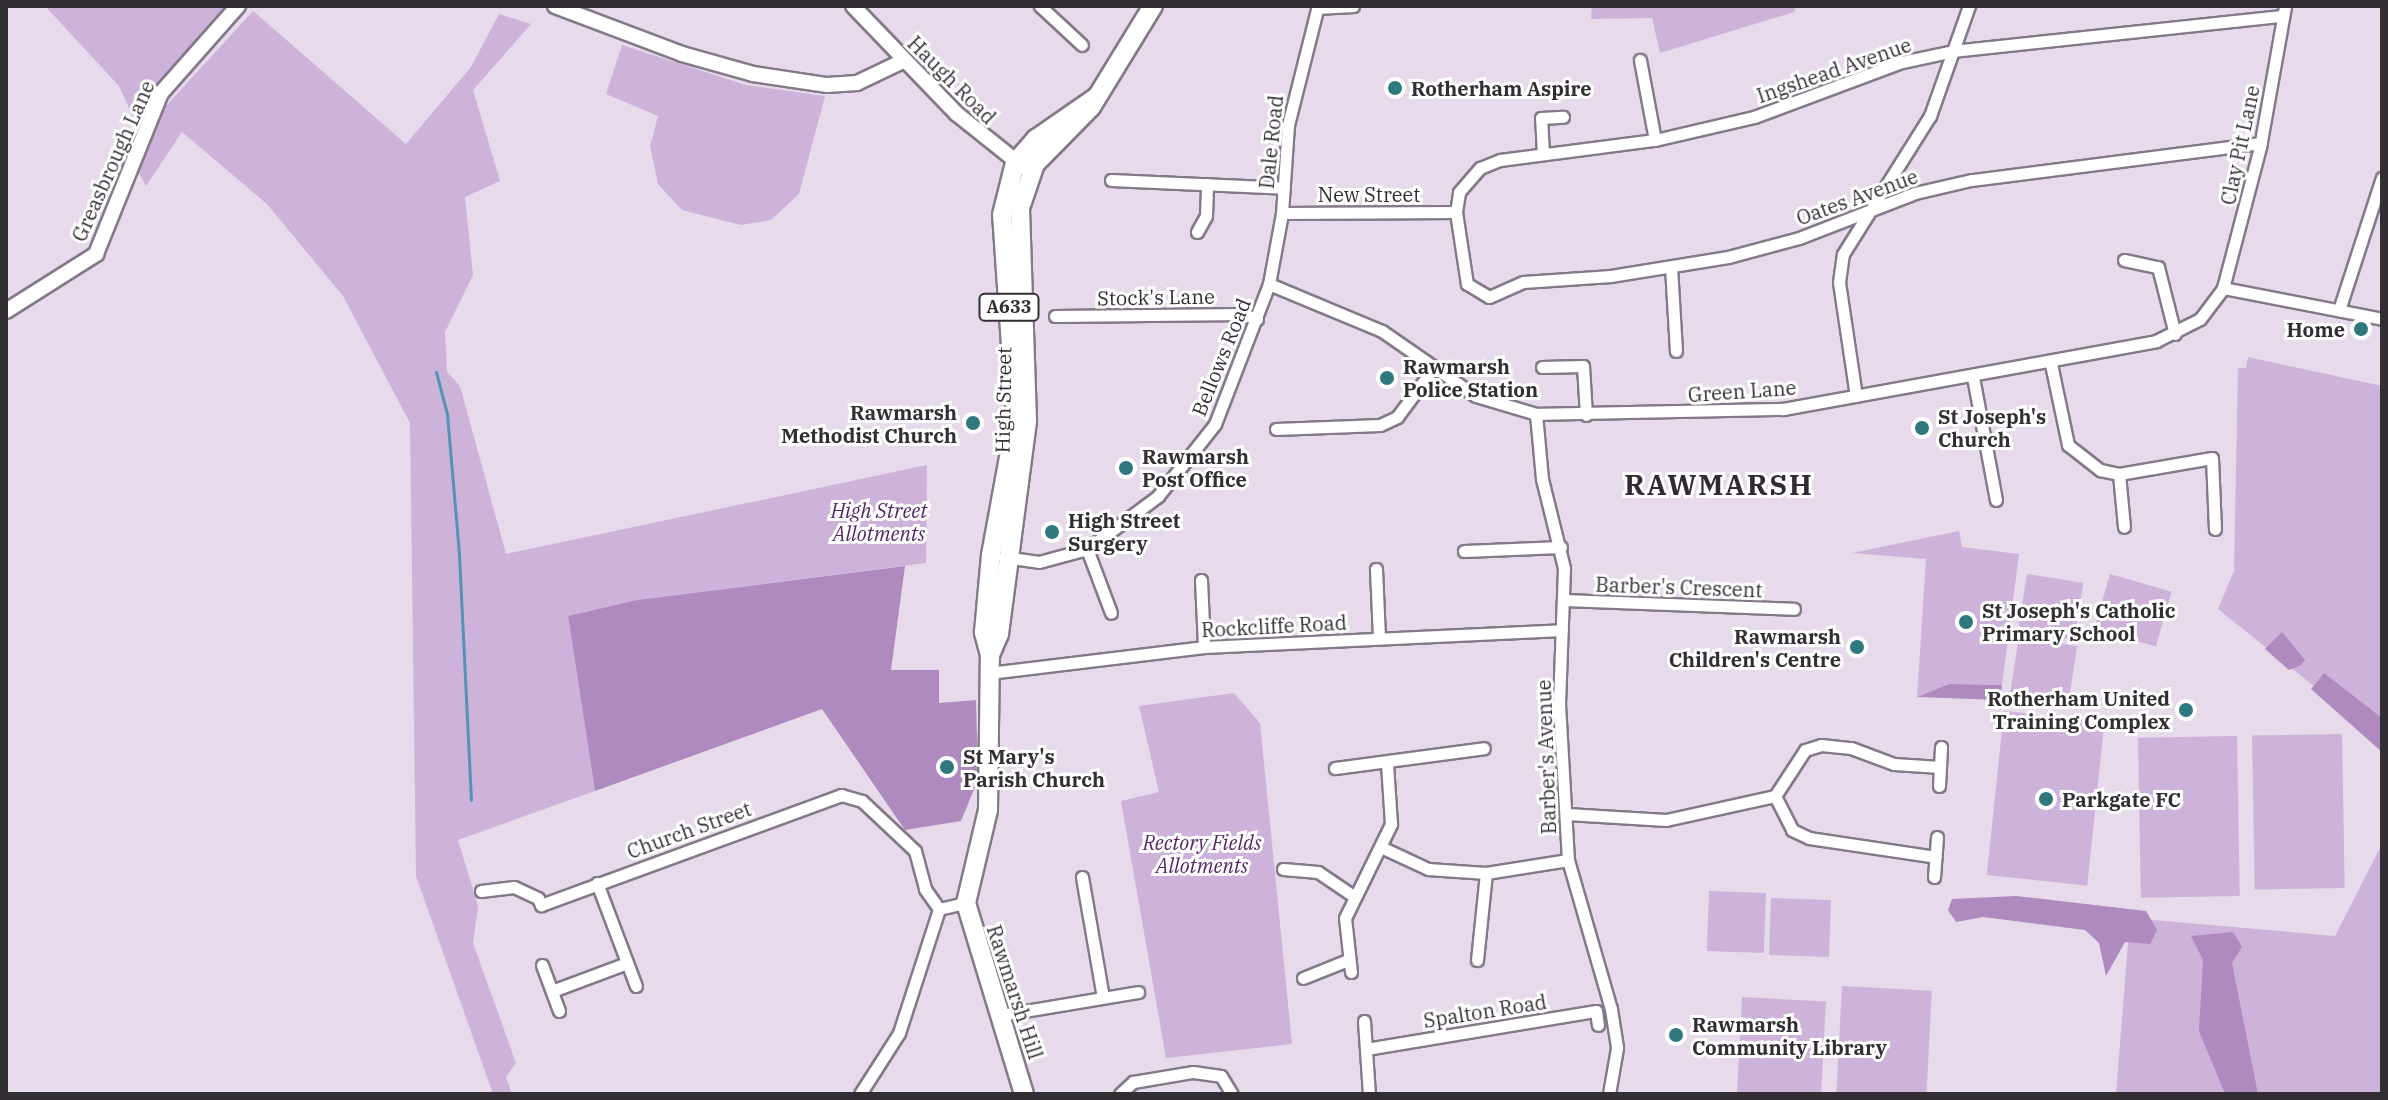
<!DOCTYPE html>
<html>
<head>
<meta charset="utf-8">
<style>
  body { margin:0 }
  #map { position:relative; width:2388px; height:1100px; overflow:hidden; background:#e6daeb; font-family:"IBM Plex Serif",serif }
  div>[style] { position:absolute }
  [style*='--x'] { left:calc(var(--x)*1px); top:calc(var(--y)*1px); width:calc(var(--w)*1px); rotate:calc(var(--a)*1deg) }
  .green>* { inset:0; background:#cdb3d9; transform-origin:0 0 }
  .forest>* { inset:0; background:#ae8abf }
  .stream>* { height:3px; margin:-1.5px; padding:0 1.5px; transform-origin:1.5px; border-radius:1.5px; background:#5293b7 }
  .roads { filter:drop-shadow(2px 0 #847989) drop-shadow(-2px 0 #847989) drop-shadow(0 2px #847989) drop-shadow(0 -2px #847989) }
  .minor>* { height:11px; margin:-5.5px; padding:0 5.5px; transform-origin:5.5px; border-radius:5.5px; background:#fff }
  .tertiary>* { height:14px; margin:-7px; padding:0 7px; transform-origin:7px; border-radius:7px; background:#fff }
  .primary>* { height:18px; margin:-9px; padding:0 9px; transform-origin:9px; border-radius:9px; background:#fff }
  .dots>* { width:22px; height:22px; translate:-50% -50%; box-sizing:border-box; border:4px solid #fff; border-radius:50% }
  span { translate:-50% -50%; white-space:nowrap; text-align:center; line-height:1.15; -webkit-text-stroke:6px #fff; paint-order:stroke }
  .shield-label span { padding:2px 6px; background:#fff; border:2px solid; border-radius:6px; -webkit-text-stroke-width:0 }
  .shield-label { font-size:18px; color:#322e34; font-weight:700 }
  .street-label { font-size:20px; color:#322e34 }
  .poi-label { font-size:20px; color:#322e34; font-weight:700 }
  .left { translate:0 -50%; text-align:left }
  .right { translate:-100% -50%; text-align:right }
  .park-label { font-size:20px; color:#542667; font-style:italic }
  .district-label { font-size:28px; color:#322936; font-weight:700; letter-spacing:2px }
  .frame { position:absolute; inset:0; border:8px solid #322e34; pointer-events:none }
</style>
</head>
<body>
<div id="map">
  <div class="green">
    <div style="clip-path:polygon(45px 6px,229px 6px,133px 117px,119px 86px)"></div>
    <div style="clip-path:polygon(1592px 6px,1796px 6px,1794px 12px,1660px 53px,1652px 18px,1591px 19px)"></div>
    <div style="clip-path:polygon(253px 11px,406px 144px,471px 67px,499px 14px,531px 24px,473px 90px,500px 181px,465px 197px,473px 275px,445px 332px,447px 372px,460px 386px,506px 554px,927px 465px,926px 563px,637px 600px,568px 616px,595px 791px,458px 840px,478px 906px,473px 943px,516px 1063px,506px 1077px,512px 1094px,493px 1094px,416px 876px,410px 423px,343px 296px,267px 204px,182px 132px,146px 186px,138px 171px,165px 107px)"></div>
    <div style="clip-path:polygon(622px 45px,746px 85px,825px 96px,799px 194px,771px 220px,741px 225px,682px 210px,658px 184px,650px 146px,658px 116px,606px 94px)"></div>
    <div style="clip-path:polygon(2248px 357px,2382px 386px,2382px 741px,2218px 609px,2234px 571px,2238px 368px,2246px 368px)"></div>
    <div style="clip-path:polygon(1959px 531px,1962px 547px,2019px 554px,2002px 685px,1949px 684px,1917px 697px,1926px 559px,1852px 553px)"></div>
    <div style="left:2027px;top:574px;width:57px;height:58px;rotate:9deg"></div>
    <div style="left:2110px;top:574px;width:64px;height:57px;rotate:16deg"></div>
    <div style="left:2019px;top:637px;width:59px;height:58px;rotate:9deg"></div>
    <div style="clip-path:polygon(1234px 693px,1260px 723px,1292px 1044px,1166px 1058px,1121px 801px,1159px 792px,1139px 706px)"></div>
    <div style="left:2004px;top:711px;width:101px;height:165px;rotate:6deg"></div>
    <div style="left:2342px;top:734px;width:154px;height:90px;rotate:89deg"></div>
    <div style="left:2237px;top:736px;width:160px;height:99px;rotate:89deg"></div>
    <div style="clip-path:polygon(2382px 844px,2382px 1094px,2116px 1094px,2130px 918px,2335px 936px)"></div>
    <div style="left:1709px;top:891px;width:57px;height:60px;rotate:2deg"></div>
    <div style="left:1771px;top:898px;width:60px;height:57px;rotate:2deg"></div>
    <div style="left:1842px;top:986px;width:90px;height:108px;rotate:3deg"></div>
    <div style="left:1742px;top:997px;width:84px;height:97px;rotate:3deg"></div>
  </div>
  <div class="forest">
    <div style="clip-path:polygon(905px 566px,891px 670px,939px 670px,939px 703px,976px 700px,978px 780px,961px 821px,905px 830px,822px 709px,595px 791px,568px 616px,637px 600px)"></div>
    <div style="clip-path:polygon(2282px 632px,2305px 660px,2301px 665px,2289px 670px,2265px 649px)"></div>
    <div style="clip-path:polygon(2324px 673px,2382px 718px,2382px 752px,2311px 689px)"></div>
    <div style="clip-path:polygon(1949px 684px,2002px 685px,2000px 700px,1917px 697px)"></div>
    <div style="clip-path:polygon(2016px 896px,2146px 911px,2157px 930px,2150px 944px,2125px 942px,2106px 976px,2099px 943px,2085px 930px,1983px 917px,1956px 922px,1948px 910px,1952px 899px)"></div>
    <div style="clip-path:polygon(2233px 932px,2242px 947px,2232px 963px,2258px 1094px,2225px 1094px,2199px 1031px,2203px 960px,2191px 936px)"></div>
  </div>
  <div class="stream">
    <div style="--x:436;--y:372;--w:43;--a:75.3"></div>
    <div style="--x:447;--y:414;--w:142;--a:85.1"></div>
    <div style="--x:459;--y:555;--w:245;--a:87.2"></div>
  </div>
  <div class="roads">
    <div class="minor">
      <div style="--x:1040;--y:6;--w:57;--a:42.9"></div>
      <div style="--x:1317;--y:8;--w:36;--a:-3"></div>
      <div style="--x:1640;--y:60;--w:81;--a:79.4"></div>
      <div style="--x:2261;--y:143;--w:292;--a:172.7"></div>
      <div style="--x:1971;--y:180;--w:57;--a:166.9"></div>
      <div style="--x:1915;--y:193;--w:124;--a:158.8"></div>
      <div style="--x:1799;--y:238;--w:73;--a:165"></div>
      <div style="--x:1728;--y:257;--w:119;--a:170.8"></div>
      <div style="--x:1611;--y:276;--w:88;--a:176.1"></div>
      <div style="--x:1523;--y:282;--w:37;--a:156"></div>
      <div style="--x:1489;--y:297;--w:26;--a:-149"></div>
      <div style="--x:1467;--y:284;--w:73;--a:-98.7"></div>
      <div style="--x:1456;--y:212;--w:20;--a:-81"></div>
      <div style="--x:1459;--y:192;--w:32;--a:-49"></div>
      <div style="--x:1480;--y:168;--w:22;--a:-22"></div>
      <div style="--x:1500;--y:160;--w:156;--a:-7.4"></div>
      <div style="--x:1655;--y:140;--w:102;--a:-13.1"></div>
      <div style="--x:1754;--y:117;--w:158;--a:-20.4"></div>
      <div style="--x:1902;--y:62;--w:52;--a:-12.2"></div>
      <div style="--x:1953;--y:51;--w:332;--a:-6.1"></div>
      <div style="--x:1543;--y:154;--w:36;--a:-93"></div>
      <div style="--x:1541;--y:118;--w:22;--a:-3"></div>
      <div style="--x:1111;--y:180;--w:173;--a:2.6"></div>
      <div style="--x:1282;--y:213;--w:174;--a:-0.3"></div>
      <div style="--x:1197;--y:232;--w:18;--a:-61"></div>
      <div style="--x:1206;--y:216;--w:32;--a:-88"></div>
      <div style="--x:2124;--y:260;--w:35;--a:12"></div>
      <div style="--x:2158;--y:267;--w:69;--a:75.8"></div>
      <div style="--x:1671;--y:267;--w:84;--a:86.6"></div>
      <div style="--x:1269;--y:284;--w:122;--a:22.6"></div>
      <div style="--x:1382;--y:331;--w:114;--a:34.7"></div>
      <div style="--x:1476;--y:396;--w:63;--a:16.7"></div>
      <div style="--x:1536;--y:414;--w:247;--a:-1.2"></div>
      <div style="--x:1783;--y:409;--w:379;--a:-10.3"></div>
      <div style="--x:2156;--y:341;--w:49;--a:-26.6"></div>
      <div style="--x:2200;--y:319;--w:39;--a:-53"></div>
      <div style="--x:2223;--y:288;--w:146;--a:-75.3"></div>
      <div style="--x:2260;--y:147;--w:143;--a:-79.9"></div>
      <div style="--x:2223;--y:288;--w:162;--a:11"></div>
      <div style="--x:2339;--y:310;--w:139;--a:-72"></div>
      <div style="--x:1055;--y:316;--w:188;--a:-0.6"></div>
      <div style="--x:1243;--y:314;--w:15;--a:20"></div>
      <div style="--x:2051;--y:364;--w:83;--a:78.1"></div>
      <div style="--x:2068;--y:445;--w:41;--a:38"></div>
      <div style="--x:2100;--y:470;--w:19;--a:12"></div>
      <div style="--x:2119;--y:474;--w:94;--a:-9.8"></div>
      <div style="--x:2212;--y:458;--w:71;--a:87.6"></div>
      <div style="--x:1542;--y:367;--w:41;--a:-1.4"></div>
      <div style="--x:1583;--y:366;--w:49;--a:86.5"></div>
      <div style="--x:1973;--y:377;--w:125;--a:79.4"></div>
      <div style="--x:1856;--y:396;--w:115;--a:-98.5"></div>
      <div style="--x:1839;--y:282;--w:28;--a:-82"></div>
      <div style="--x:1843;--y:254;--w:163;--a:-57.8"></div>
      <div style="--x:1930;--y:116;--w:117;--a:-70.5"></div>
      <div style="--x:1536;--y:414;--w:65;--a:84.7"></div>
      <div style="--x:1542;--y:479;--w:92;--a:76.1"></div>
      <div style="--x:1564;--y:568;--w:136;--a:92.1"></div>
      <div style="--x:1559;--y:704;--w:156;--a:86.7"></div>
      <div style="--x:1568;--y:860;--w:155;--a:73.9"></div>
      <div style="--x:1611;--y:1009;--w:39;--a:81"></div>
      <div style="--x:1617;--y:1048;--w:47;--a:99.9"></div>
      <div style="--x:1276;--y:429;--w:104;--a:-2.2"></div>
      <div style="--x:1380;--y:425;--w:19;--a:-25"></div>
      <div style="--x:1397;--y:417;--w:59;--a:-53.3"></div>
      <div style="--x:2119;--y:474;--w:53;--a:84.6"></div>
      <div style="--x:1087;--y:549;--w:68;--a:69.4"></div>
      <div style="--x:1464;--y:551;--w:97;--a:-2.4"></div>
      <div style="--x:1004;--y:557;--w:35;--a:8"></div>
      <div style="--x:1039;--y:562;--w:50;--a:-15.2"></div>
      <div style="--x:1087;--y:549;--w:89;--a:-36.7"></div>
      <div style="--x:1158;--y:496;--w:92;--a:-51.6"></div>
      <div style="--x:1215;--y:424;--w:150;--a:-68.9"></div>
      <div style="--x:1269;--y:284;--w:72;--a:-79.6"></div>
      <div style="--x:1282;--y:213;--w:88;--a:-86.1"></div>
      <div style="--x:1288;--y:125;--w:123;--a:-75.9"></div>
      <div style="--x:1376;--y:569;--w:69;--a:87.5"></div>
      <div style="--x:1201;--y:580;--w:67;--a:87.4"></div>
      <div style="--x:1563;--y:600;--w:231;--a:2.2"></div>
      <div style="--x:989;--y:673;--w:217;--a:-6.9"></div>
      <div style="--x:1204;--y:647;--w:358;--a:-2.7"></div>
      <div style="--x:1335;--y:768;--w:150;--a:-7.6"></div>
      <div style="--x:1939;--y:786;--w:39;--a:-87"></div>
      <div style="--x:1775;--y:796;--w:55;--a:-56.9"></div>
      <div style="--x:1805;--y:750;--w:17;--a:-17"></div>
      <div style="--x:1821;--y:745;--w:30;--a:6"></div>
      <div style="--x:1851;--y:748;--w:46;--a:20.4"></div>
      <div style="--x:1894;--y:764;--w:46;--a:3.7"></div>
      <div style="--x:1567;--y:814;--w:99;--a:3.5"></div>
      <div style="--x:1666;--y:820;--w:112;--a:-12.4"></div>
      <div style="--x:1775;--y:796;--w:38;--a:63"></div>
      <div style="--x:1792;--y:830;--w:19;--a:25"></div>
      <div style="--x:1809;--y:838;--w:128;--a:8.5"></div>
      <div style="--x:1383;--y:848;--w:50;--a:25"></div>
      <div style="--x:1428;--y:869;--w:58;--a:3.9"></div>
      <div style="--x:1486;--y:873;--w:83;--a:-9"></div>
      <div style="--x:1283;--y:869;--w:35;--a:5"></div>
      <div style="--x:1318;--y:872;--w:41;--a:34.1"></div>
      <div style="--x:1082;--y:877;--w:122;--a:80.1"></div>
      <div style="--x:1934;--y:877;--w:40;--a:-85.7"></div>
      <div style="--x:597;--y:883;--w:110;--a:69.3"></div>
      <div style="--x:481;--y:891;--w:33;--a:-7"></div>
      <div style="--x:514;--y:887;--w:26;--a:25"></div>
      <div style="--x:538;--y:898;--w:8;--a:67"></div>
      <div style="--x:541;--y:905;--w:320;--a:-20.1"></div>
      <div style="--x:841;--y:795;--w:22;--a:16"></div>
      <div style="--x:862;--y:801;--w:73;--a:43.3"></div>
      <div style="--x:915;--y:851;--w:39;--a:75"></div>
      <div style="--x:925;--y:889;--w:24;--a:55"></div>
      <div style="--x:1477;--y:960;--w:87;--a:-84.1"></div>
      <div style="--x:542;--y:965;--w:49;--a:69.7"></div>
      <div style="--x:1351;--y:972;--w:54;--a:-96.3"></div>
      <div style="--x:1345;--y:918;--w:105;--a:-63.9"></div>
      <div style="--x:1391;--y:824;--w:60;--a:-93.8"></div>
      <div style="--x:1303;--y:978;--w:48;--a:-21.8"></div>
      <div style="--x:552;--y:991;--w:80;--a:-20.5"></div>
      <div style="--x:1001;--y:1015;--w:139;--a:-9.5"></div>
      <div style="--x:1364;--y:1021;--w:73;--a:86.1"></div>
      <div style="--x:1366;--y:1049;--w:233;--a:-9.4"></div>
      <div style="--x:1596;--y:1011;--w:14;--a:82"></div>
      <div style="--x:860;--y:1094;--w:72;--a:-57.4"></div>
      <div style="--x:899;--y:1033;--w:130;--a:-72.1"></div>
      <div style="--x:939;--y:909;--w:28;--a:-13"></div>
      <div style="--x:1120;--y:1094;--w:18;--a:-43"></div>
      <div style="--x:1133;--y:1082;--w:61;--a:-9.5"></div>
      <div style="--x:1193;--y:1072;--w:28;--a:8"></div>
      <div style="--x:1221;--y:1076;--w:21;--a:59"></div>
    </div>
    <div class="tertiary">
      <div style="--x:555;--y:6;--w:136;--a:20.7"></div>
      <div style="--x:682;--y:54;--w:74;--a:15.7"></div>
      <div style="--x:753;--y:74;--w:75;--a:8.5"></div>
      <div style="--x:827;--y:85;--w:30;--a:-4"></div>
      <div style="--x:857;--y:83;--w:51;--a:-25.6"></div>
      <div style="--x:853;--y:6;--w:150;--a:46.1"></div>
      <div style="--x:957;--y:114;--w:95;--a:38.6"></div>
      <div style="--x:6;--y:311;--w:107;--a:-32.3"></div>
      <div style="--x:96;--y:254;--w:174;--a:-68"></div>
      <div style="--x:161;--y:93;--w:116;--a:-48.5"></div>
    </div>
    <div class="primary">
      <div style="--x:990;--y:655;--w:23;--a:-67"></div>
      <div style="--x:999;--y:634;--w:216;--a:-82.5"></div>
      <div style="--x:1027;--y:420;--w:212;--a:-91.9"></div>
      <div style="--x:1020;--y:208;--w:46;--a:-71.2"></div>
      <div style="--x:1035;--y:164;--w:80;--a:-45.5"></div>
      <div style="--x:1091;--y:107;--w:119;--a:-58.5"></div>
      <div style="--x:1024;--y:1094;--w:200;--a:-106.9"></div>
      <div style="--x:966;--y:903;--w:96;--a:-76.7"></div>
      <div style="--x:988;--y:810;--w:155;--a:-89.3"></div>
      <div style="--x:990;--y:655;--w:24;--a:-105"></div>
      <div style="--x:984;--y:632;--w:77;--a:-84.8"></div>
      <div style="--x:991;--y:555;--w:138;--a:-79.6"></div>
      <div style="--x:1016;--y:419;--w:204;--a:-93.9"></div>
      <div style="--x:1002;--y:215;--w:54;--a:-76"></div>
      <div style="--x:1015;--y:163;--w:32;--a:-49"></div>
      <div style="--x:1036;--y:139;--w:72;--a:-34.8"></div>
    </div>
  </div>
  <div class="dots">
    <div style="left:1395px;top:88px;background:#2e787e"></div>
    <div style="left:2361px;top:329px;background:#2e787e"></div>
    <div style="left:1387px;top:378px;background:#2e787e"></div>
    <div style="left:973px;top:423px;background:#2e787e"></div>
    <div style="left:1922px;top:428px;background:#2e787e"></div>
    <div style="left:1126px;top:468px;background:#2e787e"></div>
    <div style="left:1052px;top:532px;background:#2e787e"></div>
    <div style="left:1966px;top:622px;background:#2e787e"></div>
    <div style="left:1857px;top:647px;background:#2e787e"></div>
    <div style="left:2186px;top:710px;background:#2e787e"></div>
    <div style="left:947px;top:767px;background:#2e787e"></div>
    <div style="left:2046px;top:799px;background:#2e787e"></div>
    <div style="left:1676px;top:1035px;background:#2e787e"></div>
  </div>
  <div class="shield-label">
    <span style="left:1009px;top:307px">A633</span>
  </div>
  <div class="street-label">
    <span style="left:1834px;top:70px;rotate:-19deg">Ingshead Avenue</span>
    <span style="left:952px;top:80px;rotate:45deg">Haugh Road</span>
    <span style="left:1271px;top:142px;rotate:-84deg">Dale Road</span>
    <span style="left:2240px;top:145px;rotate:-78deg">Clay Pit Lane</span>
    <span style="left:113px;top:161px;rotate:-66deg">Greasbrough Lane</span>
    <span style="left:1369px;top:194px">New Street</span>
    <span style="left:1857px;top:197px;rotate:-20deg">Oates Avenue</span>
    <span style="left:1156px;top:297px;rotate:-1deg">Stock's Lane</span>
    <span style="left:1221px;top:357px;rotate:-68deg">Bellows Road</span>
    <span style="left:1742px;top:391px;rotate:-4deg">Green Lane</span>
    <span style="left:1003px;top:400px;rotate:-89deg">High Street</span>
    <span style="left:1679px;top:587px;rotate:2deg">Barber's Crescent</span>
    <span style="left:1274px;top:626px;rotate:-3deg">Rockcliffe Road</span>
    <span style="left:1546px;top:757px;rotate:-92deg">Barber's Avenue</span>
    <span style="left:689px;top:830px;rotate:-20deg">Church Street</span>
    <span style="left:1015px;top:992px;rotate:72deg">Rawmarsh Hill</span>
    <span style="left:1485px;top:1011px;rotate:-9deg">Spalton Road</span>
  </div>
  <div class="poi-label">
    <span class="left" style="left:1411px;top:88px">Rotherham Aspire</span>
    <span class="right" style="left:2345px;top:329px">Home</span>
    <span class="left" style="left:1403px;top:378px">Rawmarsh<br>Police Station</span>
    <span class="right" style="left:957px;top:424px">Rawmarsh<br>Methodist Church</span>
    <span class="left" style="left:1938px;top:428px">St Joseph's<br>Church</span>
    <span class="left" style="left:1142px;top:468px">Rawmarsh<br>Post Office</span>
    <span class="left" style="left:1068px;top:532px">High Street<br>Surgery</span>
    <span class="left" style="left:1982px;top:622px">St Joseph's Catholic<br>Primary School</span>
    <span class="right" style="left:1841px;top:648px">Rawmarsh<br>Children's Centre</span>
    <span class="right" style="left:2170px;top:710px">Rotherham United<br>Training Complex</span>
    <span class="left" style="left:963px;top:768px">St Mary's<br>Parish Church</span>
    <span class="left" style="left:2062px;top:799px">Parkgate FC</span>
    <span class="left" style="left:1692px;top:1036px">Rawmarsh<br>Community Library</span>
  </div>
  <div class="park-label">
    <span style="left:879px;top:522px">High Street<br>Allotments</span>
    <span style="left:1202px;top:854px">Rectory Fields<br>Allotments</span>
  </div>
  <div class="district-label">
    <span style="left:1719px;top:485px">RAWMARSH</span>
  </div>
  <div class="frame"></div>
</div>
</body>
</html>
